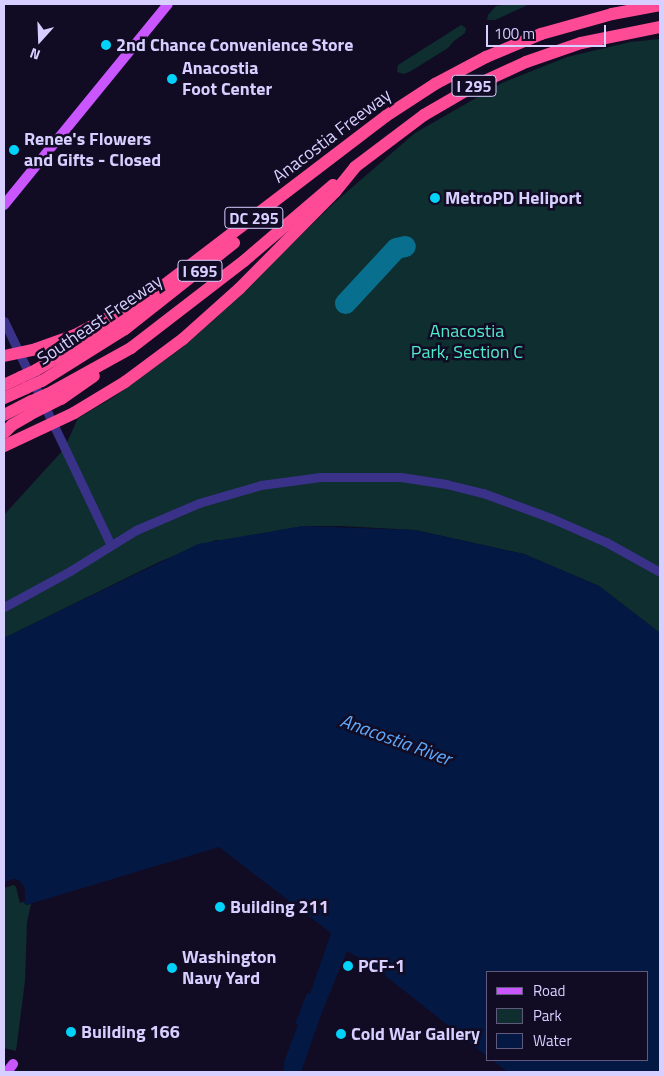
<!DOCTYPE html>
<html>
<head>
<meta charset="utf-8">
<style>
  body { margin:0 }
  #map { position:relative; width:664px; height:1076px; overflow:hidden; background:#110c24; font-family:"Titillium Web",sans-serif }
  div>[style] { position:absolute }
  [style*='--x'] { left:calc(var(--x)*1px); top:calc(var(--y)*1px); width:calc(var(--w)*1px); rotate:calc(var(--a)*1deg) }
  .green>* { inset:0; background:#0e2e2f }
  .water>* { inset:0; background:#041844 }
  .pier>* { inset:0; background:#110c24 }
  .taxiway>* { height:21px; margin:-10.5px; padding:0 10.5px; transform-origin:10.5px; border-radius:10.5px; background:#086f8f }
  .minor>* { height:9px; margin:-4.5px; padding:0 4.5px; transform-origin:4.5px; border-radius:4.5px; background:#3a3288 }
  .major>* { height:10px; margin:-5px; padding:0 5px; transform-origin:5px; border-radius:5px; background:#ca56ff }
  .highway>* { height:12px; margin:-6px; padding:0 6px; transform-origin:6px; border-radius:6px; background:#ff4a96 }
  .highway-bridge>* { height:12px; margin:-6px; padding:0 6px; transform-origin:6px; border-radius:6px; background:#ff4a96 }
  .dots>* { width:14px; height:14px; translate:-50% -50%; box-sizing:border-box; border:2px solid #110c24; border-radius:50% }
  span { translate:-50% -50%; white-space:nowrap; text-align:center; line-height:1.15; -webkit-text-stroke:5px #110c24; paint-order:stroke }
  .shield-label span { padding:1px 4px; background:#110c24; border:1px solid; border-radius:4px; -webkit-text-stroke-width:0 }
  .shield-label { font-size:16px; color:#d7cfff; font-weight:700 }
  .poi-label { font-size:18px; color:#d7cfff; font-weight:700 }
  .left { translate:0 -50%; text-align:left }
  .street-label { font-size:18px; color:#d7cfff }
  .park-label { font-size:18px; color:#4febce }
  .water-label { font-size:19px; color:#5daaff; font-style:italic }
  .frame { position:absolute; inset:0; border:5px solid #d7cfff; pointer-events:none }
  .legend { position:absolute; left:486px; top:971px; width:162px; height:90px; box-sizing:border-box; background:#110c24; border:1px solid #605a7c; margin:0; padding:6px 9px; list-style:none; font-size:15px; color:#d7cfff }
  .legend li { display:flex; align-items:center; gap:10px; height:25px }
  .legend b { width:25px; border:1px solid #605a7c }
  .north { position:absolute; left:15px; top:15px; width:50px; height:50px; -webkit-text-stroke:4px #110c24; paint-order:stroke; rotate:200deg; font-size:14px; font-weight:700; line-height:20px; text-align:center; color:#d7cfff }
  .north::after { content:''; display:block; margin:auto; width:18px; height:22px; background:#d7cfff; clip-path:polygon(50% 0,100% 100%,50% 72%,0 100%) }
  .scale { position:absolute; left:486px; top:25px; width:120px; height:22px; box-sizing:border-box; border:2px solid #d7cfff; border-top:0; padding-left:6px; font-size:15px; line-height:18px; white-space:nowrap; color:#d7cfff; -webkit-text-stroke:4px #110c24; paint-order:stroke }
</style>
</head>
<body>
<div id="map">
  <div class="green">
    <div style="clip-path:polygon(507px 4px,530px 4px,495px 20px,487px 20px,488px 15px,496px 6px)"></div>
    <div style="clip-path:polygon(461px 25px,466px 28px,465px 33px,454px 41px,448px 48px,411px 71px,404px 74px,397px 72px,398px 65px)"></div>
    <div style="clip-path:polygon(660px 39px,660px 633px,599px 586px,524px 554px,415px 530px,341px 526px,303px 526px,226px 540px,216px 540px,161px 561px,4px 638px,4px 515px,64px 449px,78px 418px,114px 397px,183px 347px,216px 318px,334px 203px,415px 133px,502px 83px,567px 57px,630px 42px)"></div>
    <div style="clip-path:polygon(14px 882px,26px 905px,31px 904px,27px 922px,25px 981px,16px 1051px,4px 1048px,4px 885px)"></div>
  </div>
  <div class="water">
    <div style="clip-path:polygon(303px 526px,415px 530px,524px 554px,599px 586px,660px 633px,660px 1072px,508px 1072px,492px 1060px,648px 1060px,648px 972px,488px 972px,488px 1057px,373px 966px,347px 951px,322px 1012px,301px 1072px,283px 1072px,285px 1059px,298px 1025px,295px 1024px,307px 993px,310px 994px,331px 933px,219px 847px,26px 905px,23px 902px,20px 888px,14px 883px,4px 885px,4px 638px,198px 544px)"></div>
  </div>
  <div class="pier">
    <div style="clip-path:polygon(13px 879px,19px 880px,25px 888px,25px 901px,20px 903px,16px 887px,14px 885px,4px 888px,4px 882px)"></div>
  </div>
  <div class="taxiway">
    <div style="--x:345;--y:303;--w:75;--a:-47.2"></div>
    <div style="--x:396;--y:248;--w:9;--a:-13"></div>
  </div>
  <div class="minor">
    <div style="--x:4;--y:321;--w:248;--a:64.5"></div>
    <div style="--x:4;--y:607;--w:75;--a:-28.6"></div>
    <div style="--x:70;--y:571;--w:78;--a:-31.8"></div>
    <div style="--x:136;--y:530;--w:69;--a:-23.2"></div>
    <div style="--x:199;--y:503;--w:65;--a:-16.2"></div>
    <div style="--x:261;--y:485;--w:60;--a:-7.7"></div>
    <div style="--x:320;--y:477;--w:81;--a:0"></div>
    <div style="--x:401;--y:477;--w:46;--a:8.8"></div>
    <div style="--x:446;--y:484;--w:38;--a:14"></div>
    <div style="--x:483;--y:493;--w:72;--a:20.2"></div>
    <div style="--x:551;--y:518;--w:60;--a:23.6"></div>
    <div style="--x:606;--y:542;--w:62;--a:29.1"></div>
  </div>
  <div class="major">
    <div style="--x:4;--y:205;--w:259;--a:-50.8"></div>
    <div style="--x:7;--y:1072;--w:10;--a:-53"></div>
  </div>
  <div class="highway">
    <div style="--x:36;--y:349;--w:41;--a:-19.7"></div>
    <div style="--x:75;--y:335;--w:53;--a:-28"></div>
    <div style="--x:36;--y:370;--w:60;--a:-30"></div>
    <div style="--x:88;--y:340;--w:47;--a:-32"></div>
    <div style="--x:128;--y:315;--w:40;--a:-40"></div>
    <div style="--x:159;--y:289;--w:285;--a:-37.3"></div>
    <div style="--x:386;--y:116;--w:59;--a:-33.1"></div>
    <div style="--x:435;--y:84;--w:58;--a:-27.9"></div>
    <div style="--x:486;--y:57;--w:60;--a:-22.7"></div>
    <div style="--x:541;--y:34;--w:74;--a:-15.7"></div>
    <div style="--x:612;--y:14;--w:49;--a:-10.6"></div>
    <div style="--x:42;--y:381;--w:98;--a:-32.1"></div>
    <div style="--x:125;--y:329;--w:139;--a:-38.3"></div>
    <div style="--x:4;--y:385;--w:19;--a:-25"></div>
    <div style="--x:48;--y:394;--w:95;--a:-29"></div>
    <div style="--x:131;--y:348;--w:143;--a:-37.6"></div>
    <div style="--x:244;--y:261;--w:117;--a:-40.5"></div>
    <div style="--x:4;--y:398;--w:24;--a:-24"></div>
    <div style="--x:61;--y:399;--w:40;--a:-34.9"></div>
    <div style="--x:74;--y:413;--w:60;--a:-31.3"></div>
    <div style="--x:125;--y:382;--w:72;--a:-36.6"></div>
    <div style="--x:183;--y:339;--w:75;--a:-41.8"></div>
    <div style="--x:239;--y:289;--w:136;--a:-45.3"></div>
    <div style="--x:335;--y:192;--w:32;--a:-51"></div>
    <div style="--x:355;--y:167;--w:86;--a:-37"></div>
    <div style="--x:424;--y:115;--w:58;--a:-30.1"></div>
    <div style="--x:474;--y:86;--w:57;--a:-24.8"></div>
    <div style="--x:526;--y:62;--w:58;--a:-19.1"></div>
    <div style="--x:581;--y:43;--w:81;--a:-11.4"></div>
    <div style="--x:4;--y:415;--w:31;--a:-27"></div>
    <div style="--x:4;--y:433;--w:11;--a:-45"></div>
    <div style="--x:12;--y:425;--w:20;--a:-30"></div>
  </div>
  <div class="highway-bridge">
    <div style="--x:4;--y:356;--w:33;--a:-12"></div>
    <div style="--x:21;--y:377;--w:17;--a:-25"></div>
    <div style="--x:26;--y:388;--w:17;--a:-24"></div>
    <div style="--x:32;--y:401;--w:17;--a:-24"></div>
    <div style="--x:29;--y:415;--w:36;--a:-27"></div>
    <div style="--x:4;--y:446;--w:77;--a:-25.2"></div>
  </div>
  <div class="dots">
    <div style="left:106px;top:45px;background:#00d2fa"></div>
    <div style="left:172px;top:79px;background:#00d2fa"></div>
    <div style="left:14px;top:150px;background:#00d2fa"></div>
    <div style="left:435px;top:198px;background:#00d2fa"></div>
    <div style="left:220px;top:907px;background:#00d2fa"></div>
    <div style="left:348px;top:966px;background:#00d2fa"></div>
    <div style="left:172px;top:968px;background:#00d2fa"></div>
    <div style="left:71px;top:1032px;background:#00d2fa"></div>
    <div style="left:341px;top:1034px;background:#00d2fa"></div>
  </div>
  <div class="shield-label">
    <span style="left:474px;top:86px">I 295</span>
    <span style="left:254px;top:218px">DC 295</span>
    <span style="left:200px;top:271px">I 695</span>
  </div>
  <div class="poi-label">
    <span class="left" style="left:116px;top:45px">2nd Chance Convenience Store</span>
    <span class="left" style="left:182px;top:79px">Anacostia<br>Foot Center</span>
    <span class="left" style="left:24px;top:150px">Renee's Flowers<br>and Gifts - Closed</span>
    <span class="left" style="left:445px;top:198px">MetroPD Heliport</span>
    <span class="left" style="left:230px;top:907px">Building 211</span>
    <span class="left" style="left:182px;top:968px">Washington<br>Navy Yard</span>
    <span class="left" style="left:358px;top:966px">PCF-1</span>
    <span class="left" style="left:81px;top:1032px">Building 166</span>
    <span class="left" style="left:351px;top:1034px">Cold War Gallery</span>
  </div>
  <div class="street-label">
    <span style="left:332px;top:136px;rotate:-37deg">Anacostia Freeway</span>
    <span style="left:100px;top:320px;rotate:-34deg">Southeast Freeway</span>
  </div>
  <div class="park-label">
    <span style="left:467px;top:342px">Anacostia<br>Park, Section C</span>
  </div>
  <div class="water-label">
    <span style="left:396px;top:739px;rotate:20deg">Anacostia River</span>
  </div>
  <div class="frame"></div>
  <ul class="legend">
  <li><b style="height:6px;background:#ca56ff"></b>Road</li>
  <li><b style="height:14px;background:#0e2e2f"></b>Park</li>
  <li><b style="height:14px;background:#041844"></b>Water</li>
  </ul>
  <div class="north">N</div>
  <div class="scale">100 m</div>
</div>
</body>
</html>
